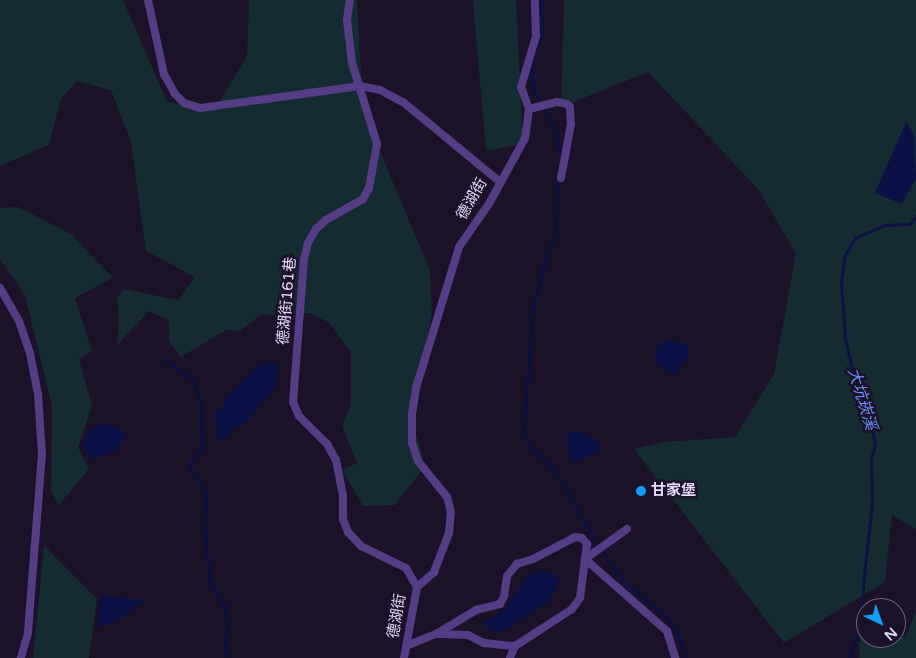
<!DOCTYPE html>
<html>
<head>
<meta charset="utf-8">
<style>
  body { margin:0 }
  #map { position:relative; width:916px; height:658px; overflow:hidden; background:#1b1128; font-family:"Varela Round","Noto Sans TC",sans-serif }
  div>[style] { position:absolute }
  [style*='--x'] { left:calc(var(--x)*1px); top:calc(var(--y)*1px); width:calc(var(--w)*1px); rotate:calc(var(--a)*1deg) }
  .green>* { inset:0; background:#142b32 }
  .water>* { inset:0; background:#0c1145 }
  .stream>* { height:2.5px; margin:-1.25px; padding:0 1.25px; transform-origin:1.25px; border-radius:1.25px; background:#0c1145 }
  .street>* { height:8px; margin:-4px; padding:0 4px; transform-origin:4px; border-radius:4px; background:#543d85 }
  .dots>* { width:14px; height:14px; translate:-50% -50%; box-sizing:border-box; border:2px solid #1b1128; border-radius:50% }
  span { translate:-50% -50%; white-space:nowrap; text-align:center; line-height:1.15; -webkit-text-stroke:5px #1b1128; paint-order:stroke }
  .street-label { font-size:15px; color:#e7d9fe }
  .poi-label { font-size:15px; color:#e7d9fe; font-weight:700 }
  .left { translate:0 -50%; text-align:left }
  .water-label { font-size:16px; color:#6a90fa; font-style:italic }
  .north { position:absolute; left:856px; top:598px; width:50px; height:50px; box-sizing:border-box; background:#1b1128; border:1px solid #6d617e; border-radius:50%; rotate:138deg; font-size:14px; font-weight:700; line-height:20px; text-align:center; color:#e7d9fe }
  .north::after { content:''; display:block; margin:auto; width:18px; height:22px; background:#0b9ff8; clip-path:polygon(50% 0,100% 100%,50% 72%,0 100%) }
</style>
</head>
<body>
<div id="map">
  <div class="green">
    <div style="clip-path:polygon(0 0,123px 0,167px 102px,215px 109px,247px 56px,249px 0,357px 0,361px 74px,378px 147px,430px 270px,432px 313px,412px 419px,425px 466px,395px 505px,363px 506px,342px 470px,357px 463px,342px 426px,351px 404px,351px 352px,328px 322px,310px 313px,260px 315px,240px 331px,226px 330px,181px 357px,169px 341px,169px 321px,149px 311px,117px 345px,119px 318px,117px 298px,124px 289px,178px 300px,195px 277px,146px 251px,131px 142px,111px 90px,77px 81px,61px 99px,49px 145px,0 166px)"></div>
    <div style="clip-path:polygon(473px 0,516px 0,523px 144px,486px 151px)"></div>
    <div style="clip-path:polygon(564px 0,916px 0,916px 529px,892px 515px,885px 582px,784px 643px,634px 449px,664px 442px,735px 437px,774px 374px,796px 253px,758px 189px,648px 72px,561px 107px)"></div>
    <div style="clip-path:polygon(18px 207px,71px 234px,113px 278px,75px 298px,92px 351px,79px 359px,92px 406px,78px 447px,89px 469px,58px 506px,51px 490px,52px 406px,25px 295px,0 259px,0 208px)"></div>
    <div style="clip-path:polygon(44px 545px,97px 599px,89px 658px,33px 658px)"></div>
    <div style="clip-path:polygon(861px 612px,866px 615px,866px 638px,896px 638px,896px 633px,905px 638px,916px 612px,916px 658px,859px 658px)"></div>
  </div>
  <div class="water">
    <div style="clip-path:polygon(906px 122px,914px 134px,916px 178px,902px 204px,875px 193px)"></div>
    <div style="clip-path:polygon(670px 340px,686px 344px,691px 352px,674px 375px,657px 364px,654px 353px,659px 344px)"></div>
    <div style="clip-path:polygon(271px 361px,278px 366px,277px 385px,247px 422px,236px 428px,222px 441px,217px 441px,215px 412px,220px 410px,227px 398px,256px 367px)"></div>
    <div style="clip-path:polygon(105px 423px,127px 433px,117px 450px,91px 460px,82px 445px,88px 430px)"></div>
    <div style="clip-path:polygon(579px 431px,595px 438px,602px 450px,571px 464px,567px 447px,567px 433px)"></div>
    <div style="clip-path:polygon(536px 571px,550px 572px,559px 581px,549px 601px,517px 623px,497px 634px,481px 622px,496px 616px,504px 609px,527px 577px)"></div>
    <div style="clip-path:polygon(101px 595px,144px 600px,120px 619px,100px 627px,97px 626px)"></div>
  </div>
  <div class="stream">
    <div style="--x:542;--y:0;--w:32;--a:90"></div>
    <div style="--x:542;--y:32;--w:23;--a:110"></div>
    <div style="--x:534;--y:54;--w:24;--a:95"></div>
    <div style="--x:532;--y:78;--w:14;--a:78"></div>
    <div style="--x:535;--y:92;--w:37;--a:61"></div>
    <div style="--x:553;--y:124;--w:33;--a:74"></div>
    <div style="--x:558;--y:176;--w:58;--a:92"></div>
    <div style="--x:556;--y:234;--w:24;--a:112"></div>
    <div style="--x:547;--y:256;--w:57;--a:104.3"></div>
    <div style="--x:533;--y:311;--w:123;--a:94.2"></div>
    <div style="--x:524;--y:434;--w:16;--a:63"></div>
    <div style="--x:531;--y:448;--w:23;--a:40"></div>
    <div style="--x:549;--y:463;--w:30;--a:56"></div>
    <div style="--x:566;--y:488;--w:36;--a:62"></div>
    <div style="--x:583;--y:520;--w:74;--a:56.5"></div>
    <div style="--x:624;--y:582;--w:54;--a:39"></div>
    <div style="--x:666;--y:616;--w:20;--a:53"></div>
    <div style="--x:678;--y:632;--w:27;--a:75"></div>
    <div style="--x:163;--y:359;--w:37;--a:33"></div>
    <div style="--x:194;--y:379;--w:25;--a:74"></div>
    <div style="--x:201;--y:403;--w:45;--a:87.5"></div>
    <div style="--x:203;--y:448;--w:22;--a:129"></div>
    <div style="--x:189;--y:465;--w:33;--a:57"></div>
    <div style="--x:207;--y:493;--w:31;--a:94"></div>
    <div style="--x:205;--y:524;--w:57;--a:85"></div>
    <div style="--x:210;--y:581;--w:29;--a:59"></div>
    <div style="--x:225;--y:606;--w:22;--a:82"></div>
    <div style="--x:228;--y:628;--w:13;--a:103"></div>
    <div style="--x:225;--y:641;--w:17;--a:83"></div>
    <div style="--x:851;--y:658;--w:5;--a:-101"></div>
    <div style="--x:850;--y:653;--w:31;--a:-65"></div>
    <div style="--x:863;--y:625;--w:40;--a:-90"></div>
    <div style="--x:863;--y:585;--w:81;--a:-83.7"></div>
    <div style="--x:872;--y:504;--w:45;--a:-91.3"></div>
    <div style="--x:871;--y:459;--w:15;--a:-74"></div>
    <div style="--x:875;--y:445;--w:42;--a:-101"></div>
    <div style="--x:867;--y:404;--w:25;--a:-119"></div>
    <div style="--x:855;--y:382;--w:44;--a:-103.1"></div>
    <div style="--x:845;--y:339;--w:56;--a:-94.1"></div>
    <div style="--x:841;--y:283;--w:26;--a:-83"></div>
    <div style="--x:844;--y:257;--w:22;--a:-60"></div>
    <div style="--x:855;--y:238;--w:32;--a:-24"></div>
    <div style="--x:884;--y:225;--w:26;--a:-2"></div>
    <div style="--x:910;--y:224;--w:10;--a:-53"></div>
  </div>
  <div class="street">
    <div style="--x:148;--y:0;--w:76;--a:77.8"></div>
    <div style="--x:164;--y:74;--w:23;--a:61"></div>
    <div style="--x:175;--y:94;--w:13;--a:45"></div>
    <div style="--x:184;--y:103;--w:17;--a:17"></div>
    <div style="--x:200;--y:108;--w:162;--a:-7.8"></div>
    <div style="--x:360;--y:86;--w:20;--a:11"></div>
    <div style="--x:380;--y:90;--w:26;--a:28"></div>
    <div style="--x:403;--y:102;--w:126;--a:39.5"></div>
    <div style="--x:350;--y:0;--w:20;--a:99"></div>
    <div style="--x:347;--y:20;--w:43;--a:83.4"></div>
    <div style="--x:352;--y:63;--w:85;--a:72.8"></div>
    <div style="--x:377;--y:144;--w:45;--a:100.3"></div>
    <div style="--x:369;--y:188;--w:13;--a:119"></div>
    <div style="--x:363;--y:199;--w:43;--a:150.4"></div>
    <div style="--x:326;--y:220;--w:13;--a:138"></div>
    <div style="--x:316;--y:229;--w:16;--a:120"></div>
    <div style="--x:308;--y:243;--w:16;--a:104"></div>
    <div style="--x:304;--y:259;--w:143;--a:94.4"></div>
    <div style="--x:293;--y:402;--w:15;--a:67"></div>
    <div style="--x:299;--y:416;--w:40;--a:45"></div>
    <div style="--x:327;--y:444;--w:18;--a:61"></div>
    <div style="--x:336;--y:460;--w:37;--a:79"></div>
    <div style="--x:343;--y:496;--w:23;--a:90"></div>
    <div style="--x:343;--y:519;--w:14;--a:69"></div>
    <div style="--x:348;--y:532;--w:19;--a:47"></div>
    <div style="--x:361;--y:546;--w:50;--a:26.1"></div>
    <div style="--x:406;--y:568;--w:22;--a:60"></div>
    <div style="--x:529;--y:109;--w:29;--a:-14"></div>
    <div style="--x:557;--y:102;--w:10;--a:11"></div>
    <div style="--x:567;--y:104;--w:4;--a:45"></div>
    <div style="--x:570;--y:107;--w:17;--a:87"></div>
    <div style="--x:571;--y:124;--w:55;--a:100.5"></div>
    <div style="--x:0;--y:288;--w:38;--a:60"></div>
    <div style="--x:19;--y:321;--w:34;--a:71"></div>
    <div style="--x:30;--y:353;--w:42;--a:79"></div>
    <div style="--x:38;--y:394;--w:60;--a:86.2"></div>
    <div style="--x:42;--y:454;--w:180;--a:94.5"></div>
    <div style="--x:28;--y:633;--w:26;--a:106"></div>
    <div style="--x:627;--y:529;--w:52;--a:144.5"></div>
    <div style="--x:585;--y:559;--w:109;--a:41.3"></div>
    <div style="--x:667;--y:631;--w:28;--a:73"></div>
    <div style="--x:439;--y:634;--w:29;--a:2"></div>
    <div style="--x:468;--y:635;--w:18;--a:27"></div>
    <div style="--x:484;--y:643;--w:31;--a:6"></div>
    <div style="--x:406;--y:646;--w:35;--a:-22"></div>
    <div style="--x:438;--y:633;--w:44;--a:-31.2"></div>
    <div style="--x:476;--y:610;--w:25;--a:-14"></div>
    <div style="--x:500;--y:604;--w:9;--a:-63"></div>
    <div style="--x:504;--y:596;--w:20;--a:-81"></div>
    <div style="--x:507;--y:576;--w:16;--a:-50"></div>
    <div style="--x:517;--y:564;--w:17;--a:-17"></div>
    <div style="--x:533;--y:559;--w:47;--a:-27.6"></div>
    <div style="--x:575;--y:537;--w:7;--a:8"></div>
    <div style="--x:582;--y:538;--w:8;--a:50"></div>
    <div style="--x:587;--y:544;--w:54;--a:97.4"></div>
    <div style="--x:580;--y:598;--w:14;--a:126"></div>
    <div style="--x:572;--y:609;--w:68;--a:147"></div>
    <div style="--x:515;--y:646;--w:13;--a:113"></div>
    <div style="--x:404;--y:658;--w:72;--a:-79.6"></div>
    <div style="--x:417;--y:587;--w:23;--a:-41"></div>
    <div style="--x:434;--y:572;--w:42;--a:-69"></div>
    <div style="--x:449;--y:533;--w:21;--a:-85"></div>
    <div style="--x:451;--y:512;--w:16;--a:-105"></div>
    <div style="--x:447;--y:497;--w:46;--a:-128.9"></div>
    <div style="--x:418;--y:461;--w:19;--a:-108"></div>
    <div style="--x:412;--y:443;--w:29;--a:-90"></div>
    <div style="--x:412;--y:414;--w:26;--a:-81"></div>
    <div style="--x:416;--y:388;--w:147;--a:-73"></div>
    <div style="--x:459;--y:247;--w:55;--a:-55.4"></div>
    <div style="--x:490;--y:202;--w:73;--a:-61.3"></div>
    <div style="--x:525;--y:138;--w:29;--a:-82"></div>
    <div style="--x:529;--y:109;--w:23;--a:-110"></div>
    <div style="--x:521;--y:87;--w:53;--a:-73.6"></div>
    <div style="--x:536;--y:36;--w:36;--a:-92"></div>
  </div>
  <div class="dots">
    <div style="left:641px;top:491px;background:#0b9ff8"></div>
  </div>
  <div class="street-label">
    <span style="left:472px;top:199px;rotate:-60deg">德湖街</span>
    <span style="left:287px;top:301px;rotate:-85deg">德湖街161巷</span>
    <span style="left:397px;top:616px;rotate:-80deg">德湖街</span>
  </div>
  <div class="poi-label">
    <span class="left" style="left:651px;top:491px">甘家堡</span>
  </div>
  <div class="water-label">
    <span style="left:862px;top:399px;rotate:73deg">大坑崁溪</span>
  </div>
  <div class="north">N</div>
</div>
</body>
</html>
